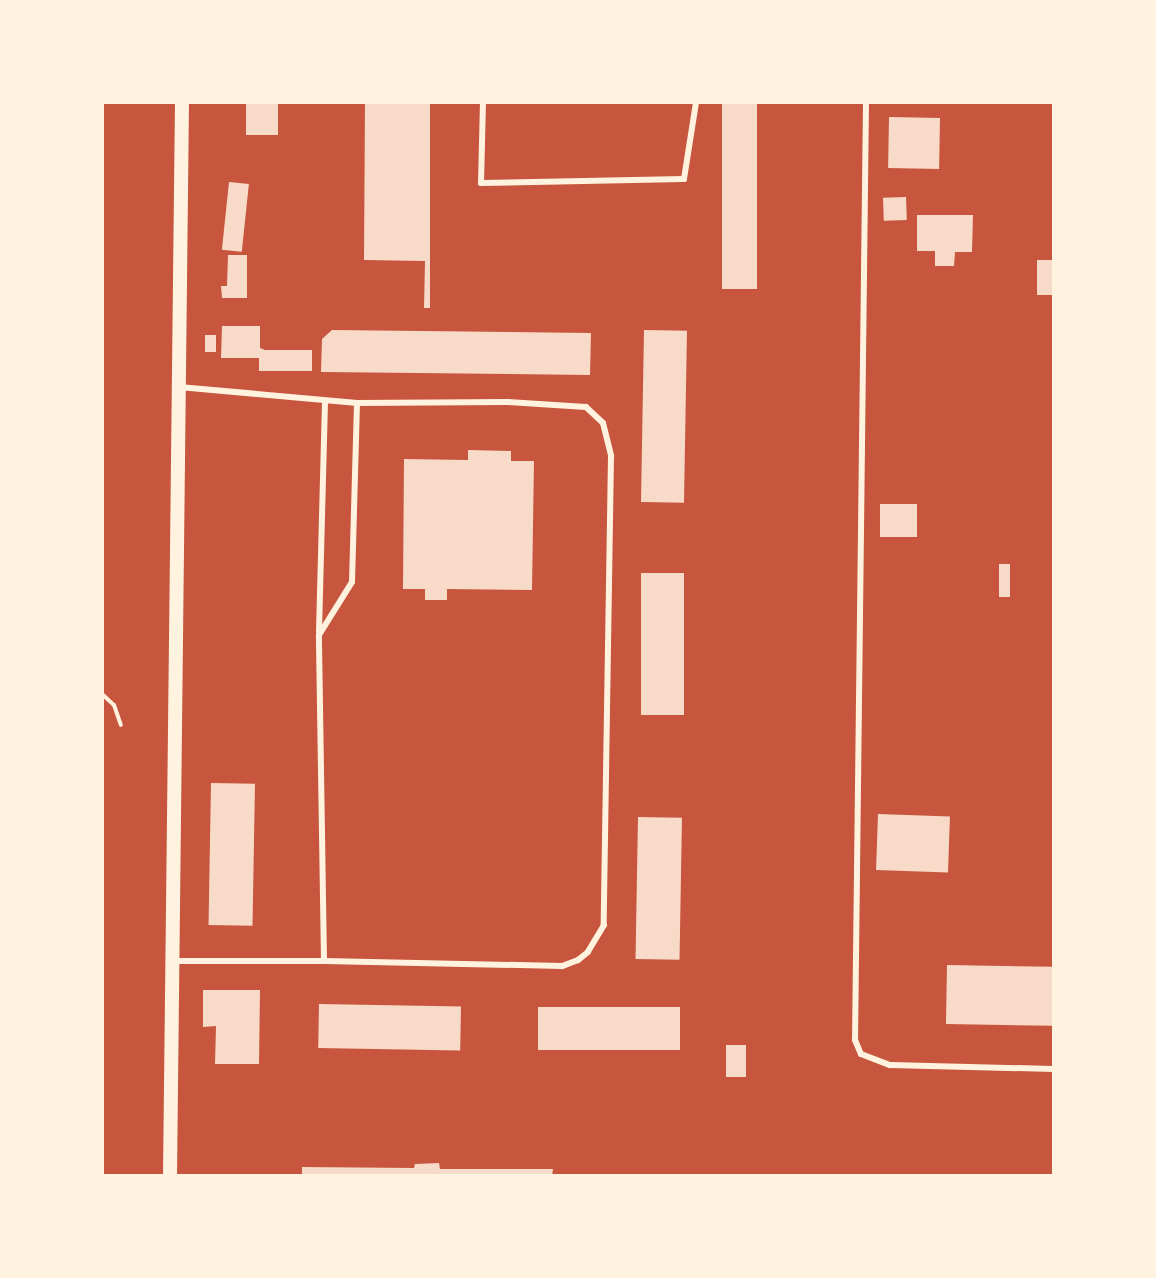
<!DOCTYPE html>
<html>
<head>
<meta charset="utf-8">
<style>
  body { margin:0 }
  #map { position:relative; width:1156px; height:1278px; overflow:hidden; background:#c8553d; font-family:"DM Sans",sans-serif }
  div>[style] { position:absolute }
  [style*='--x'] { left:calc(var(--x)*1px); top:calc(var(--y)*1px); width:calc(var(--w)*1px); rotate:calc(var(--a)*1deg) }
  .building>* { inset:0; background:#f7dbc8; transform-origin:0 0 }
  .path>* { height:4px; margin:-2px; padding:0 2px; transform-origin:2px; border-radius:2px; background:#fff3e0 }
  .service>* { height:6px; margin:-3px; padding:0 3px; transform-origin:3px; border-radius:3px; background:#fff3e0 }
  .tertiary>* { height:14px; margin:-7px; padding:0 7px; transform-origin:7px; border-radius:7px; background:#fff3e0 }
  span { translate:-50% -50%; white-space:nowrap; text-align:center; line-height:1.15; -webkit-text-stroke:7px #fff3e0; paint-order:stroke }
  .frame { position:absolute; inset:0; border:104px solid #fff3e0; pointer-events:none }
</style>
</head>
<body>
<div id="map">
  <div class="building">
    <div style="left:246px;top:102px;width:32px;height:33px"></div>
    <div style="clip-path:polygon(365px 102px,430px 102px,430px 308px,424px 308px,425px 261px,364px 260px)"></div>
    <div style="left:722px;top:102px;width:35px;height:187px"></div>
    <div style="left:889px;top:117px;width:51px;height:51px;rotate:1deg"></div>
    <div style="left:229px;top:182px;width:20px;height:68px;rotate:6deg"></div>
    <div style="left:906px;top:197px;width:23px;height:23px;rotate:88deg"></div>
    <div style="clip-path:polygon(917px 215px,973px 215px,972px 252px,955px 252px,954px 266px,935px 266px,935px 251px,917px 251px)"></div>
    <div style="clip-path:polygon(228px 255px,247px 255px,247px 298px,222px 298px,221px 286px,227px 286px)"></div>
    <div style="left:1037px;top:260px;width:17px;height:35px"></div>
    <div style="clip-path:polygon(222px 326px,260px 326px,260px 348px,265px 350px,312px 350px,312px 371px,259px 371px,259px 358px,221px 358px)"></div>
    <div style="clip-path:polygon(332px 330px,591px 333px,590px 375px,321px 372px,322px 339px)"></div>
    <div style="left:644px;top:330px;width:43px;height:172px;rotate:1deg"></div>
    <div style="left:205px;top:335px;width:11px;height:17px"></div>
    <div style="clip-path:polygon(468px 450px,511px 451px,511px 461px,534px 461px,532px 590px,447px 589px,447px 600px,425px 600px,425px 589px,403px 589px,404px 459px,468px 460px)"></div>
    <div style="left:880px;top:504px;width:37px;height:33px"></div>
    <div style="left:999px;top:564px;width:11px;height:33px"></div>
    <div style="left:641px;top:573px;width:43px;height:142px"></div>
    <div style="left:211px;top:783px;width:44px;height:142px;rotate:1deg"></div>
    <div style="left:878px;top:814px;width:72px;height:56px;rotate:2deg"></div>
    <div style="left:638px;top:817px;width:44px;height:142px;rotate:1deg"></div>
    <div style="left:947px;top:965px;width:107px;height:59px;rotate:1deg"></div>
    <div style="clip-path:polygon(203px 990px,260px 990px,259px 1064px,215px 1064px,216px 1026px,203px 1027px)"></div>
    <div style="left:319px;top:1004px;width:142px;height:44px;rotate:1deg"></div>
    <div style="left:538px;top:1007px;width:142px;height:43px"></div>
    <div style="left:726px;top:1045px;width:20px;height:32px"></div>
    <div style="clip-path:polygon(439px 1163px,440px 1169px,553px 1169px,552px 1176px,302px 1176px,302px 1167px,414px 1168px,415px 1164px)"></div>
  </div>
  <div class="path">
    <div style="--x:102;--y:694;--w:16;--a:43"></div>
    <div style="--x:114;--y:705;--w:21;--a:71"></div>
  </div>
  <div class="service">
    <div style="--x:483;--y:102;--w:81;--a:91.4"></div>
    <div style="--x:481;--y:183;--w:203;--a:-1.1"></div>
    <div style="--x:684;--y:179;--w:78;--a:-81.1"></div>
    <div style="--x:866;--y:102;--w:938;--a:90.67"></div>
    <div style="--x:855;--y:1040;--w:15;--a:67"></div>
    <div style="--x:861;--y:1054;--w:31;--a:21"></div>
    <div style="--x:890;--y:1065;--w:164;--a:1.4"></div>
    <div style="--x:179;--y:387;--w:179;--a:5.1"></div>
    <div style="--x:319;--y:631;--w:228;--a:-88.5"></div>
    <div style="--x:175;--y:961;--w:149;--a:0"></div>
    <div style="--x:324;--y:961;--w:326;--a:-90.9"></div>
    <div style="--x:319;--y:635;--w:62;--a:-58.1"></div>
    <div style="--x:352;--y:582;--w:179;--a:-88.4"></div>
    <div style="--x:357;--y:403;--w:150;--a:-0.4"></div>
    <div style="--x:507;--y:402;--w:79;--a:3.6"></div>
    <div style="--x:586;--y:407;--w:23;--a:43"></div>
    <div style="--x:603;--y:423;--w:34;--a:76"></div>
    <div style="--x:611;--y:456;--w:469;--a:90.9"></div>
    <div style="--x:604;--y:925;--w:31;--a:121"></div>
    <div style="--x:588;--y:952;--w:13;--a:141"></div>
    <div style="--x:578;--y:960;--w:17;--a:159"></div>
    <div style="--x:562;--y:966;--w:238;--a:-178.8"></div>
  </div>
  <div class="tertiary">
    <div style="--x:170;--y:1176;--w:1074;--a:-89.36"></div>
  </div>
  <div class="frame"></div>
</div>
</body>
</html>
